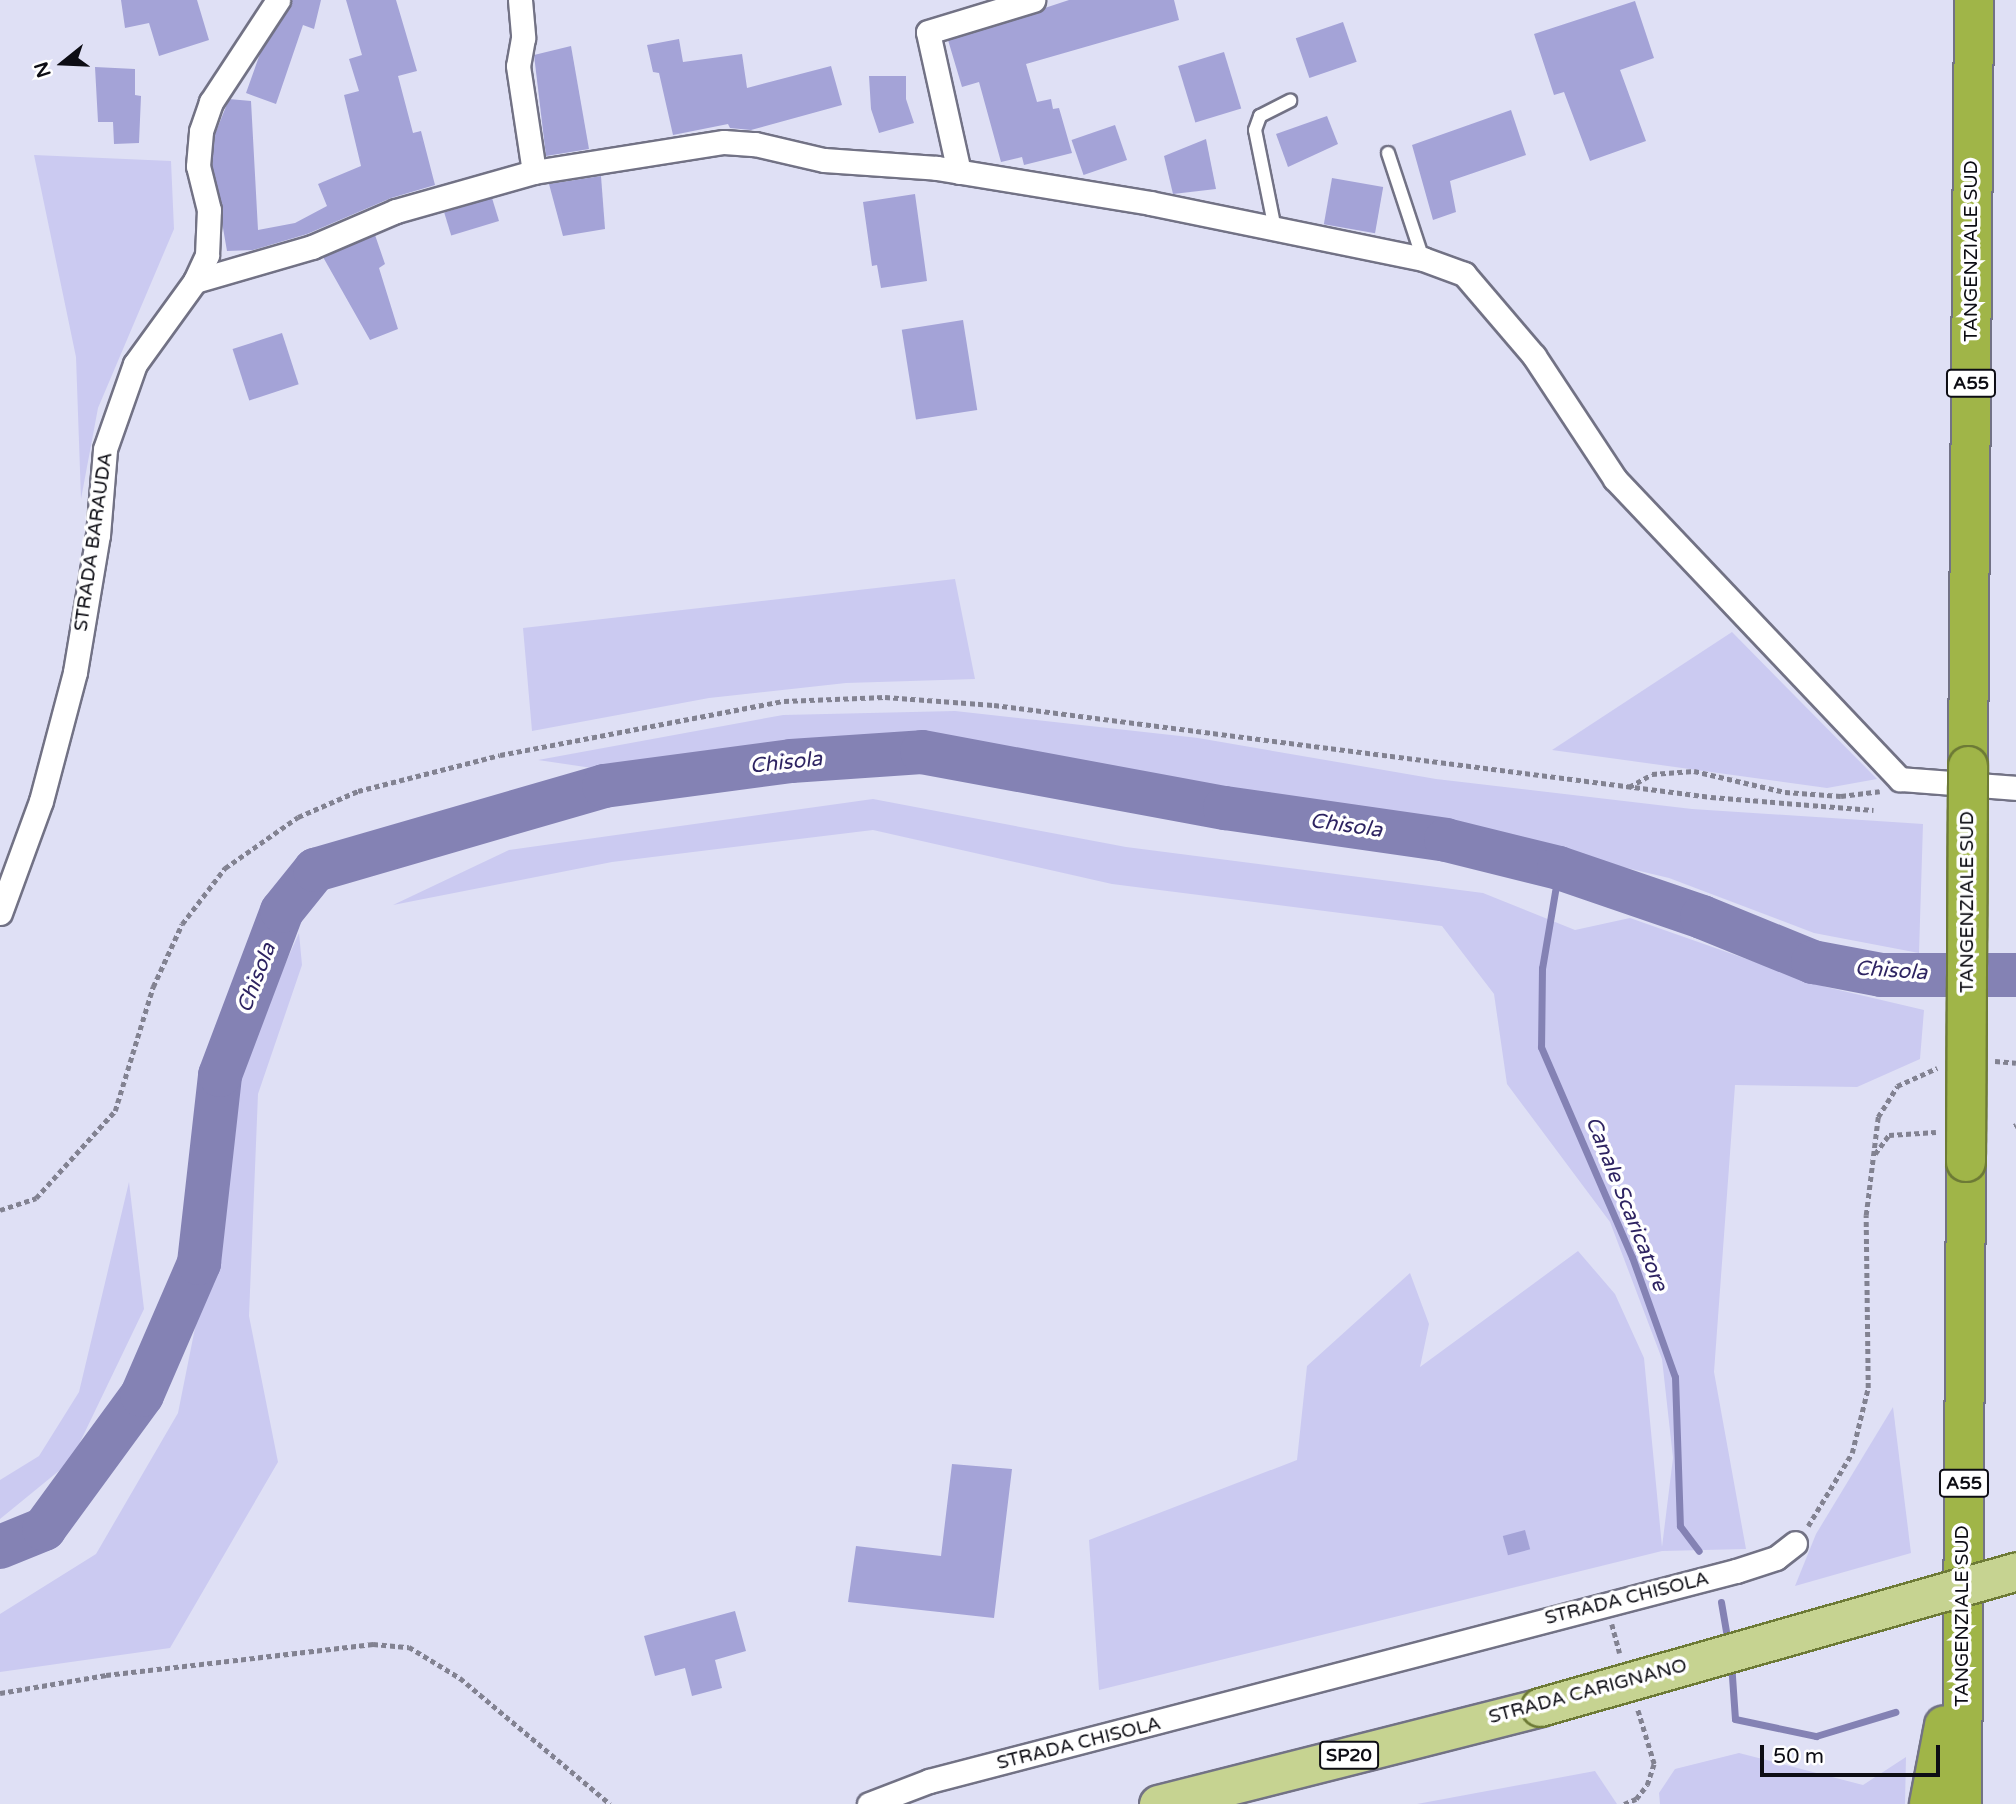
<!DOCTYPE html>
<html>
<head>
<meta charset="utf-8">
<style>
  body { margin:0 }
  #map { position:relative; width:2016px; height:1804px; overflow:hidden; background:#dfe0f5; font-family:"Varela Round",sans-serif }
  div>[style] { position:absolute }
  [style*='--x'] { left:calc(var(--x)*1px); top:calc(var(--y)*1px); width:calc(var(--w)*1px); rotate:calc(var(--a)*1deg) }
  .green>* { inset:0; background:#cbcaf1 }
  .stream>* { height:7px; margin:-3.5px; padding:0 3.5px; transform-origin:3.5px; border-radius:3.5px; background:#8482b4 }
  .river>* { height:44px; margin:-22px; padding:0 22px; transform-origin:22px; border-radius:22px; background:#8482b4 }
  .building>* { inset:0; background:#a4a3d7; transform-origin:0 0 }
  .path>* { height:4.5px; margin-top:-2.25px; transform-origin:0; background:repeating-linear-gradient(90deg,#828291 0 5px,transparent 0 8.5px) }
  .roads { filter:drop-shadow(2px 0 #727285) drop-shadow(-2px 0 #727285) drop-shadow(0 2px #727285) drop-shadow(0 -2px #727285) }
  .service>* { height:12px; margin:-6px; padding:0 6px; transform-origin:6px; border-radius:6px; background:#fff }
  .minor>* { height:23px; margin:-11.5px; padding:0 11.5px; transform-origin:11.5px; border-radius:11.5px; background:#fff }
  .primary>* { height:37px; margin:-18.5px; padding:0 18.5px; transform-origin:18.5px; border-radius:18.5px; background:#c6d391 }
  .motorway>* { height:38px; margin:-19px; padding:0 19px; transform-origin:19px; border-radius:19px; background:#a0b548 }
  .bridges { filter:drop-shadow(2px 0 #6d7a36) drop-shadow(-2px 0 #6d7a36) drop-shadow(0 2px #6d7a36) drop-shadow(0 -2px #6d7a36) }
  .primary-bridge>* { height:37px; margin:-18.5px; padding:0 18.5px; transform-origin:18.5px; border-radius:18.5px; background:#c6d391 }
  .motorway-bridge>* { height:38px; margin:-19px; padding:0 19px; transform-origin:19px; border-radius:19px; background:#a0b548 }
  span { translate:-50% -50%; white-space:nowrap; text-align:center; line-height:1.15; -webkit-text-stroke:7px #fff; paint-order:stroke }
  .shield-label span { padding:2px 5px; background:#fff; border:2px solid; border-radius:5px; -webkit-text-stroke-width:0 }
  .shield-label { font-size:18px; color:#0d0d14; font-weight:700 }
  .street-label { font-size:19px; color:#0d0d14 }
  .water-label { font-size:21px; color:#2e2462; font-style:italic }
  .north { position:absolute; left:28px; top:28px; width:70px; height:70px; -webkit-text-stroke:5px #fff; paint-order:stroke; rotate:252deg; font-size:19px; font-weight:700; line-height:28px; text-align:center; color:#0d0d14 }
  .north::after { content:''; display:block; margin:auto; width:24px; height:32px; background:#0d0d14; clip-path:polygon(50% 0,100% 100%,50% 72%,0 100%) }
  .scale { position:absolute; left:1760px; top:1745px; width:180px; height:32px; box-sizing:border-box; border:4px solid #0d0d14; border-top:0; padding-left:9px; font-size:21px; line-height:24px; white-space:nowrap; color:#0d0d14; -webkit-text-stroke:5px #fff; paint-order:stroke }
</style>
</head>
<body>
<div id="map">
  <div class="green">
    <div style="clip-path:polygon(34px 155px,171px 161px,174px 229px,98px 408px,81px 499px,76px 357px)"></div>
    <div style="clip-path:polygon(955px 579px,975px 679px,846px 683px,709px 698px,532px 731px,523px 628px)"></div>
    <div style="clip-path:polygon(1732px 632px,1877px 779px,1827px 788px,1552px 750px)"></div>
    <div style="clip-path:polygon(955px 711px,1198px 738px,1436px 779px,1692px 809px,1923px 824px,1919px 953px,1814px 933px,1669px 878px,1425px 820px,1183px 784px,949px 738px,785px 741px,599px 769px,538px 760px,783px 715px)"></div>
    <div style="clip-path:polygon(873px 799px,1126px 847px,1483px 893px,1575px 930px,1630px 918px,1826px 987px,1924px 1010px,1920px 1059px,1857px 1087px,1735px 1085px,1714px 1372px,1746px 1549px,1662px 1551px,1099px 1690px,1089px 1540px,1297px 1460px,1307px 1366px,1410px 1273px,1429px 1324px,1420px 1367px,1578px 1251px,1615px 1294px,1644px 1358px,1662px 1547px,1673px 1458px,1662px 1359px,1610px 1222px,1507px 1084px,1494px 994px,1442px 926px,1112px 884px,873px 830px,612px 862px,393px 905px,509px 850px)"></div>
    <div style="clip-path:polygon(299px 933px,302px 965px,258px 1094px,249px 1316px,278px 1462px,170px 1648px,0 1672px,0 1614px,96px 1554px,178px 1413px,204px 1283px,233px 1081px)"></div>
    <div style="clip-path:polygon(129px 1182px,144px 1309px,71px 1461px,0 1519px,0 1480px,39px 1456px,79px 1392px)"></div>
    <div style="clip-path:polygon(1893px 1407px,1911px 1553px,1795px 1586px,1816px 1534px)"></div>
    <div style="clip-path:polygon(1739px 1753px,1863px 1785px,1906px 1757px,1905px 1804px,1660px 1804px,1659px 1793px,1675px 1769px)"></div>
    <div style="clip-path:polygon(1595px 1771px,1617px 1804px,1417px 1804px)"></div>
  </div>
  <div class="stream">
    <div style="--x:1559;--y:868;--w:101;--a:99.6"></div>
    <div style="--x:1542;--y:968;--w:79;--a:90.7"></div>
    <div style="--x:1541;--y:1047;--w:229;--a:66.6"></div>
    <div style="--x:1632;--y:1257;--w:127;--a:70.3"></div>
    <div style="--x:1675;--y:1377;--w:149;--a:88.1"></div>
    <div style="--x:1680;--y:1526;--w:31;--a:53"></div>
    <div style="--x:1721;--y:1602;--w:42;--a:80.3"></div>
    <div style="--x:1731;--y:1662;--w:57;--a:86"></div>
    <div style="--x:1735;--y:1719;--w:83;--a:11.9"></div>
    <div style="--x:1816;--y:1736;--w:83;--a:-16.9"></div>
  </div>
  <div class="river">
    <div style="--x:0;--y:1547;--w:48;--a:-22.2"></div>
    <div style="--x:44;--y:1529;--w:166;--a:-53.8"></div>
    <div style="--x:142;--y:1395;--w:144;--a:-66.6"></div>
    <div style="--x:199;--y:1263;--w:189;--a:-83.6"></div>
    <div style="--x:220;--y:1075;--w:175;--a:-69.3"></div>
    <div style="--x:282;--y:911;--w:53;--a:-51.2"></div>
    <div style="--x:315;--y:870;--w:301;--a:-16.2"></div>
    <div style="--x:604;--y:786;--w:189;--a:-7.6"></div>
    <div style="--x:791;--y:761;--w:131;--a:-3.9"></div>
    <div style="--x:922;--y:752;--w:308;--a:10.5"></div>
    <div style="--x:1225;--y:808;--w:223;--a:8.2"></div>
    <div style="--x:1446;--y:840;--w:116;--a:13.9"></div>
    <div style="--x:1559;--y:868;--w:151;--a:18.9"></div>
    <div style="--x:1702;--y:917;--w:120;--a:22.1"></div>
    <div style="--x:1813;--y:962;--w:69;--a:10.8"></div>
    <div style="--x:1881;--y:975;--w:135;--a:0"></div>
  </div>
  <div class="building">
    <div style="clip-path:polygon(121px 0,197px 0,209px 40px,159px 56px,149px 23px,125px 28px)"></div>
    <div style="clip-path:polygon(292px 0,321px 0,314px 29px,303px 25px,276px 104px,246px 93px,261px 51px)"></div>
    <div style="clip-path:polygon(346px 0,396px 0,417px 71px,398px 76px,413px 133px,421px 131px,435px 185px,391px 198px,307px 234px,253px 250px,227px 251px,212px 165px,215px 134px,229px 99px,251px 101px,258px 230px,295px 223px,327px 206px,318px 184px,361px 166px,344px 95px,359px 91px,349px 59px,362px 55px)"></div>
    <div style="clip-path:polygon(1069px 0,1174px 0,1179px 20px,1026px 64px,1037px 102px,1051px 99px,1053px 109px,1059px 108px,1072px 153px,1024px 165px,1022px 157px,1001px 162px,979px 82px,962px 87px,948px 40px)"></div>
    <div style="clip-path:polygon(1635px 1px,1654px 58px,1620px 70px,1646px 141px,1590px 161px,1564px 92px,1554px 95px,1534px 34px)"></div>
    <div style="left:1343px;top:22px;width:42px;height:50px;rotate:71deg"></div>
    <div style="clip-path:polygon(679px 39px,683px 62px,742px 54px,747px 88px,831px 66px,842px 105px,751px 130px,730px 128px,728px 124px,673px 135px,659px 73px,653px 72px,647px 45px)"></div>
    <div style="clip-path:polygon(571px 46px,589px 149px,546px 156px,534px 55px)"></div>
    <div style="left:1224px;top:52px;width:59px;height:48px;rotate:73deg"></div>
    <div style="clip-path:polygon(95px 67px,135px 69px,135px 95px,141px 96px,139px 143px,114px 144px,113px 122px,98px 122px)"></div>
    <div style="clip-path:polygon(869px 76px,906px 76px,906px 99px,914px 123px,879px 133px,871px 109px)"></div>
    <div style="clip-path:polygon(1511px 110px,1526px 155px,1450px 181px,1456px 212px,1433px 220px,1412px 145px)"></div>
    <div style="clip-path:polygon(1327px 116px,1338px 144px,1288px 167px,1276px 134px)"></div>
    <div style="left:1115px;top:125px;width:37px;height:46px;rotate:71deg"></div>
    <div style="clip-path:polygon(1206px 139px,1216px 189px,1173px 194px,1164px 156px)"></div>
    <div style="clip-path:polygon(601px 176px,605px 229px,563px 236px,549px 184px)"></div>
    <div style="left:1332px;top:178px;width:52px;height:47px;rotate:10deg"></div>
    <div style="clip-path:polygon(915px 194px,927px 281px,881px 288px,877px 265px,872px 266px,863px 202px)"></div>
    <div style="left:492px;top:198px;width:24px;height:50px;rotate:73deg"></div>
    <div style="clip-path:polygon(375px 235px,385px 264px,379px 268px,398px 329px,370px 340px,323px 257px)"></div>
    <div style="left:963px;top:320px;width:91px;height:62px;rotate:81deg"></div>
    <div style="left:282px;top:333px;width:54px;height:52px;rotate:72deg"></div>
    <div style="clip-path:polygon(952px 1464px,1012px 1469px,994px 1618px,848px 1602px,856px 1546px,941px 1556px)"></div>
    <div style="left:1525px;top:1530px;width:20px;height:23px;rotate:75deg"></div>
    <div style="clip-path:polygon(735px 1611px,746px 1651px,715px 1660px,722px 1688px,692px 1696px,685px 1668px,655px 1676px,644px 1636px)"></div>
  </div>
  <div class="path">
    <div style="--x:1629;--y:787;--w:26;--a:-29"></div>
    <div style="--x:1652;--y:774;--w:42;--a:-4.1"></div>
    <div style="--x:1694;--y:771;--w:93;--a:13"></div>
    <div style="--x:1785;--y:792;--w:56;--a:4.1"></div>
    <div style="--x:1841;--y:796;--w:39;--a:-7"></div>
    <div style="--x:1995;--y:1061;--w:21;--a:5"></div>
    <div style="--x:2014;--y:1126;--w:2;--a:-27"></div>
    <div style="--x:1875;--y:1154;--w:24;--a:-54"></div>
    <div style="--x:1889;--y:1135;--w:47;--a:-3.7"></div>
    <div style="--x:0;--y:1210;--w:38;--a:-18"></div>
    <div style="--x:36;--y:1198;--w:118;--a:-47.8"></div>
    <div style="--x:115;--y:1111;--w:130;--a:-73"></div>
    <div style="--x:153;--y:987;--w:69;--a:-65.3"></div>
    <div style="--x:182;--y:924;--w:71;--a:-52.5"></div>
    <div style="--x:225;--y:868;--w:89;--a:-34.9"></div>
    <div style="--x:298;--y:817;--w:65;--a:-23.4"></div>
    <div style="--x:358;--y:791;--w:146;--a:-14.2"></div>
    <div style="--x:500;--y:755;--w:289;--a:-10.8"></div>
    <div style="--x:784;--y:701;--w:101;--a:-2.3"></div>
    <div style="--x:885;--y:697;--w:109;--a:4.2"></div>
    <div style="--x:994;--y:705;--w:723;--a:7.31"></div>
    <div style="--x:1711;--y:797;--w:163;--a:4.6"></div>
    <div style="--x:1808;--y:1526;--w:85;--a:-58.9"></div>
    <div style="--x:1852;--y:1453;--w:67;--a:-76.2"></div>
    <div style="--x:1868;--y:1388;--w:173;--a:-90.7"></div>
    <div style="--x:1866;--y:1215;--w:99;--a:-83"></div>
    <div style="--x:1878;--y:1117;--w:36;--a:-58"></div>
    <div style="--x:1897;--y:1086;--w:44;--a:-24.2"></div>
    <div style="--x:1612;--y:1624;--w:30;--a:75"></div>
    <div style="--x:0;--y:1693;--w:108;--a:-9.6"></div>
    <div style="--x:106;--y:1675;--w:269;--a:-6.6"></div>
    <div style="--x:373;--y:1644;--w:36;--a:5"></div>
    <div style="--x:409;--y:1647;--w:60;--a:31.3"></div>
    <div style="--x:460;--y:1678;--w:196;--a:40"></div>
    <div style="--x:1624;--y:1804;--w:13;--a:-23"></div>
    <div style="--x:1636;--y:1799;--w:18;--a:-52"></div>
    <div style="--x:1647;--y:1785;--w:22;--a:-72"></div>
    <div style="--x:1654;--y:1764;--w:59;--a:-106.9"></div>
  </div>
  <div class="roads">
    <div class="service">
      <div style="--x:1388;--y:153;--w:112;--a:71.7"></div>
      <div style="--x:1275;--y:229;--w:101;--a:-101.4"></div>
      <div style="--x:1255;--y:130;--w:15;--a:-70"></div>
      <div style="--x:1260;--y:116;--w:34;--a:-27"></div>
    </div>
    <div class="minor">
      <div style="--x:520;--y:0;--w:38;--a:85"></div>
      <div style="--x:523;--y:38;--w:28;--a:100"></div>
      <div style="--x:518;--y:66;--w:107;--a:81.4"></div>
      <div style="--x:959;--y:172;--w:143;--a:-102.5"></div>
      <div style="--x:928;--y:32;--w:110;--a:-16.9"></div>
      <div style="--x:195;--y:281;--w:122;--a:-16.2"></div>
      <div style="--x:312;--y:247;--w:91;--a:-23.2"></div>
      <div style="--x:396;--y:211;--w:143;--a:-15.8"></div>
      <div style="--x:534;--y:172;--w:192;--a:-9"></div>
      <div style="--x:724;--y:142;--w:31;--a:4"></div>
      <div style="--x:755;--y:144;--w:71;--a:13.1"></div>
      <div style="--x:824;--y:160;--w:113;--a:4"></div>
      <div style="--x:937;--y:168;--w:216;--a:9.3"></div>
      <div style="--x:1150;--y:203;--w:279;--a:11.6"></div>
      <div style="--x:1423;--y:259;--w:44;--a:20.1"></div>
      <div style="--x:1464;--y:274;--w:108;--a:49.5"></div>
      <div style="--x:1534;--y:356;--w:147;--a:56.6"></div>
      <div style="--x:1615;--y:479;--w:414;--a:46.5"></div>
      <div style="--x:1900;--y:779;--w:116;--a:4.4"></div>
      <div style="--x:0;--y:913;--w:119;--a:-69.9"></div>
      <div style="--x:41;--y:801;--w:133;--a:-75.2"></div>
      <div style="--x:75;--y:672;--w:139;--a:-80.5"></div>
      <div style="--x:98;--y:535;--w:86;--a:-85.3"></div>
      <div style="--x:105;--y:449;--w:90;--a:-70.6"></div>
      <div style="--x:135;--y:364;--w:102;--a:-54.1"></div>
      <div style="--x:195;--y:281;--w:29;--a:-65"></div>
      <div style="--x:207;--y:255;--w:45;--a:-87.5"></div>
      <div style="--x:209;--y:210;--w:45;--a:-104"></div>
      <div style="--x:198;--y:166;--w:35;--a:-85"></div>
      <div style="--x:201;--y:131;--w:31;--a:-71"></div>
      <div style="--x:211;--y:102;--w:122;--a:-56.7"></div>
      <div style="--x:869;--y:1804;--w:64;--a:-21"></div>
      <div style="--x:929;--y:1781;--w:834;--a:-14.59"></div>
      <div style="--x:1736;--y:1571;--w:42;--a:-18"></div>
      <div style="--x:1776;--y:1558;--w:24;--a:-38"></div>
    </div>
    <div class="primary">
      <div style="--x:1158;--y:1804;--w:394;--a:-14.2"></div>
    </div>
    <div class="motorway">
      <div style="--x:1968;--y:766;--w:766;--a:-89.55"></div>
      <div style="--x:1929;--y:1804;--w:80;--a:-79.2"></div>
      <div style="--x:1962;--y:1804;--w:642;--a:-89.64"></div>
    </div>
  </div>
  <div class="bridges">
    <div class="primary-bridge">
      <div style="--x:1540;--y:1707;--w:495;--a:-15.9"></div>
    </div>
    <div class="motorway-bridge">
      <div style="--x:1966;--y:1162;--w:396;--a:-89.7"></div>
    </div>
  </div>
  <div class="shield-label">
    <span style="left:1971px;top:383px">A55</span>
    <span style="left:1964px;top:1483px">A55</span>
    <span style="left:1349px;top:1755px">SP20</span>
  </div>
  <div class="street-label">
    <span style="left:1972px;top:251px;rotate:-90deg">TANGENZIALE SUD</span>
    <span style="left:94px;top:542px;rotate:-82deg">STRADA BARAUDA</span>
    <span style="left:1968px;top:902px;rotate:-90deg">TANGENZIALE SUD</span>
    <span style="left:1627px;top:1599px;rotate:-14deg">STRADA CHISOLA</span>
    <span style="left:1963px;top:1616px;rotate:-90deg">TANGENZIALE SUD</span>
    <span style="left:1588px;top:1692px;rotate:-15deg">STRADA CARIGNANO</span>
    <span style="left:1079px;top:1744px;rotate:-14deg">STRADA CHISOLA</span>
  </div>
  <div class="water-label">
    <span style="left:786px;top:763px;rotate:-6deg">Chisola</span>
    <span style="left:1346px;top:826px;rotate:8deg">Chisola</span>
    <span style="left:1891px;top:971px;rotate:4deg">Chisola</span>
    <span style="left:257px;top:978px;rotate:-69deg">Chisola</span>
    <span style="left:1626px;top:1204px;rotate:68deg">Canale Scaricatore</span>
  </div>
  <div class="north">N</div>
  <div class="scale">50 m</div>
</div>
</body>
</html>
